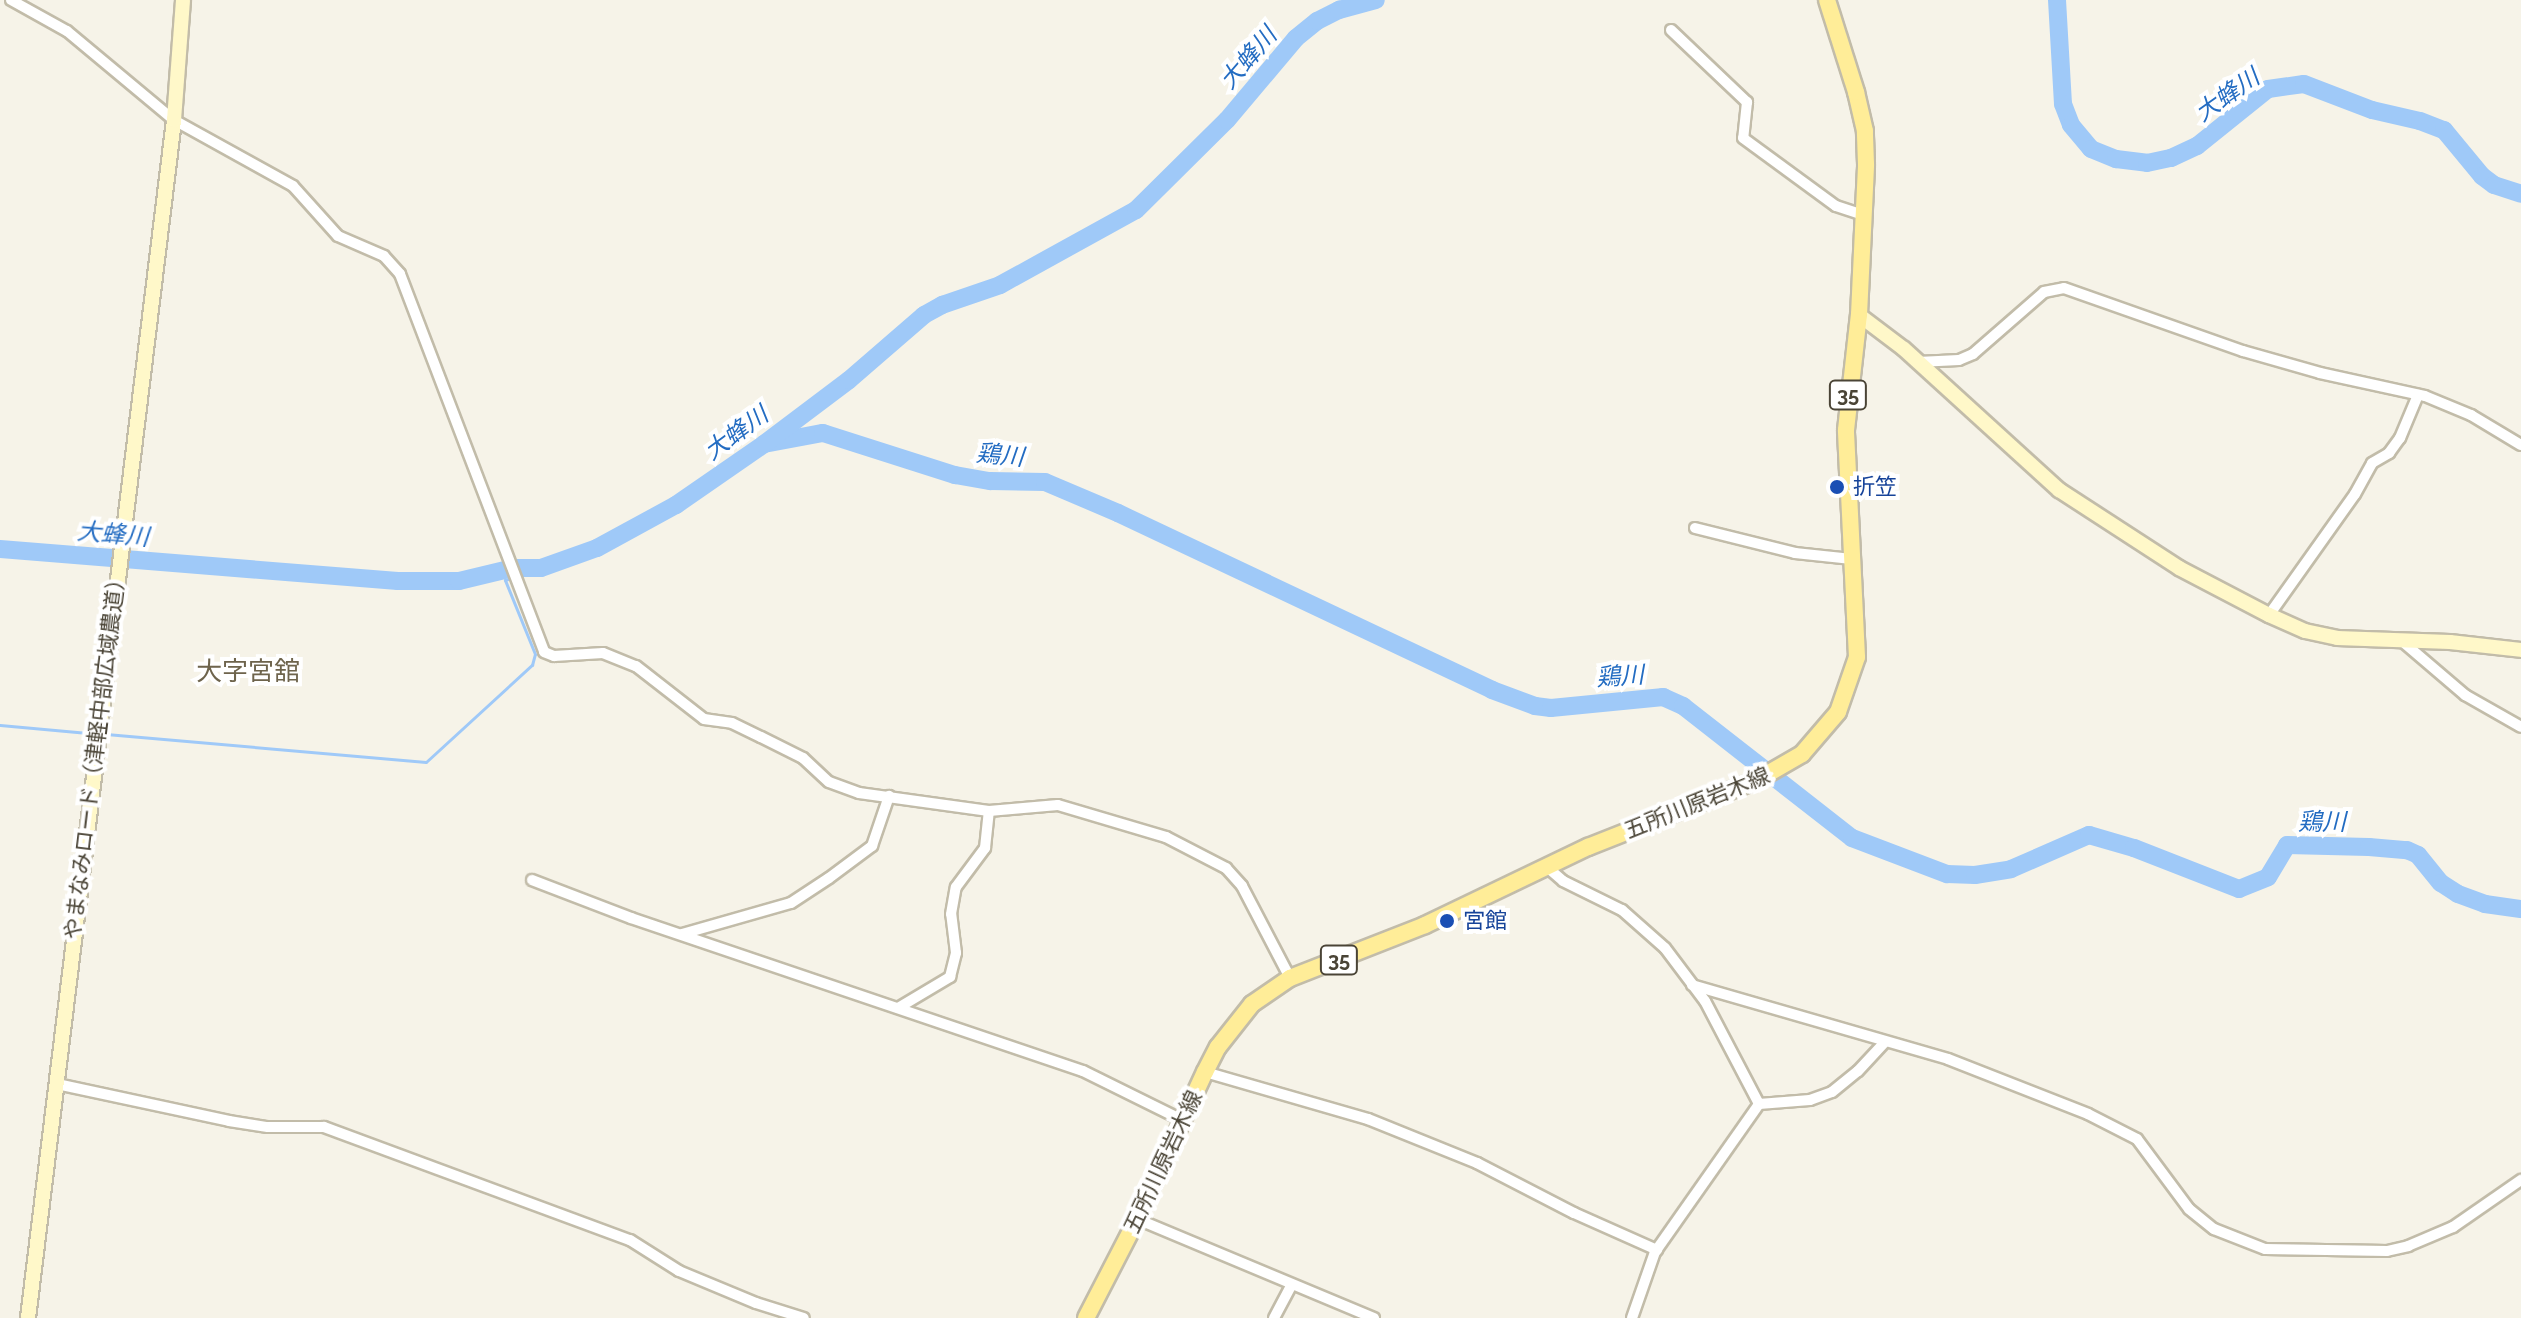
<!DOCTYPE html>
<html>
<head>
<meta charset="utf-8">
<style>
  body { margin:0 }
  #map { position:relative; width:2521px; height:1318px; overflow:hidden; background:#f6f3e8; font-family:Raleway,"Noto Sans JP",sans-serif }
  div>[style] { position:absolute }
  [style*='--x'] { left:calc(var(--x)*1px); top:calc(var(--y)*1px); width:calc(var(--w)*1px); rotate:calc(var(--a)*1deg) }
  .stream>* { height:3px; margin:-1.5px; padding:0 1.5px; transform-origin:1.5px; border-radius:1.5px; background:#9fc9f8 }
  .river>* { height:18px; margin:-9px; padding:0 9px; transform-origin:9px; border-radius:9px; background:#9fc9f8 }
  .roads { filter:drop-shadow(2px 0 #c2bca9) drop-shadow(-2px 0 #c2bca9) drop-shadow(0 2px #c2bca9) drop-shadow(0 -2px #c2bca9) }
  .street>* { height:10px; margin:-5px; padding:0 5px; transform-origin:5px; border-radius:5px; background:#fff }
  .secondary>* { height:14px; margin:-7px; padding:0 7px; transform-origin:7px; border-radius:7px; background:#fff8c9 }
  .primary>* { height:16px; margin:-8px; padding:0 8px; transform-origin:8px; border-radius:8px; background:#ffed98 }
  .dots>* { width:22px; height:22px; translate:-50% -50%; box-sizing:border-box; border:4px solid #fff; border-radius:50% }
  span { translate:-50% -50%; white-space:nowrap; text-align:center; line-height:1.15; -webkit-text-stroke:8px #fff; paint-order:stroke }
  .shield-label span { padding:2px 6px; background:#fff; border:2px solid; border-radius:6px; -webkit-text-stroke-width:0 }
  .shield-label { font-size:20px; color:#4a4436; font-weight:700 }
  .transit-label { font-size:22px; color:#164399 }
  .left { translate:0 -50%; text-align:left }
  .street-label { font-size:22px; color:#4a4436 }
  .water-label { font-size:24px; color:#236cc2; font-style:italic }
  .quarter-label { font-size:26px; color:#6e644c }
</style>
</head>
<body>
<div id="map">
  <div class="stream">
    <div style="--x:518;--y:575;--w:24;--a:-17"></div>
    <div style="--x:0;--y:725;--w:88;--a:5.2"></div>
    <div style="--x:106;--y:734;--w:321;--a:5"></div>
    <div style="--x:426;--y:762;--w:144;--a:-42.5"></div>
    <div style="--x:532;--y:665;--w:11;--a:-75"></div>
    <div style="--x:535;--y:654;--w:80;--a:-112.1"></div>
    <div style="--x:505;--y:580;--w:6;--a:-18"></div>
  </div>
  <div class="river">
    <div style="--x:2057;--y:0;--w:104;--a:86.7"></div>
    <div style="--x:2063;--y:104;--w:22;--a:69"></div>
    <div style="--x:2071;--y:125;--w:31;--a:50"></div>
    <div style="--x:2091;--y:149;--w:27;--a:22"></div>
    <div style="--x:2116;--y:159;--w:31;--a:7"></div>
    <div style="--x:2147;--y:163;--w:25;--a:-12"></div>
    <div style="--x:2171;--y:158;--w:29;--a:-25"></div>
    <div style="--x:2197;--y:146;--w:91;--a:-38.8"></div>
    <div style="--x:2268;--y:89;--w:36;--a:-8"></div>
    <div style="--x:2304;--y:84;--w:73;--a:20.9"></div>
    <div style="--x:2372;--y:110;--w:49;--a:12.9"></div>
    <div style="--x:2420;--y:121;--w:26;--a:21"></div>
    <div style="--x:2444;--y:130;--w:60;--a:50.4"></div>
    <div style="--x:2482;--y:176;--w:15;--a:37"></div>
    <div style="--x:2494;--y:185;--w:28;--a:18"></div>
    <div style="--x:764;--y:444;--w:60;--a:-10.6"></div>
    <div style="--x:823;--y:433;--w:139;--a:17.7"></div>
    <div style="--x:955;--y:475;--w:36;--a:10"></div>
    <div style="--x:990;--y:481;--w:55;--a:1"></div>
    <div style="--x:1045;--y:482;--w:79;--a:23"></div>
    <div style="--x:1118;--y:513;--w:414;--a:25.3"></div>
    <div style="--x:1492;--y:690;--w:46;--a:20.4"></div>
    <div style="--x:1535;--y:706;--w:16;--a:7"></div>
    <div style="--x:1551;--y:708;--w:113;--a:-5.6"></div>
    <div style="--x:1663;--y:697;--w:22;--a:24"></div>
    <div style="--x:1683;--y:706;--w:214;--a:38"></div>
    <div style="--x:1852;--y:838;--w:102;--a:20.8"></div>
    <div style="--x:1947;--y:874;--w:28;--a:2"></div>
    <div style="--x:1975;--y:875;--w:36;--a:-9"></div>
    <div style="--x:2011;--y:869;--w:85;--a:-23.6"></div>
    <div style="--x:2089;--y:835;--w:47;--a:16.1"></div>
    <div style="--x:2134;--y:848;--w:113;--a:21.3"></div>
    <div style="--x:2239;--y:889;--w:31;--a:-22"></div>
    <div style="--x:2268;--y:877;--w:37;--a:-59"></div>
    <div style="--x:2287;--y:845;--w:82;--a:1.4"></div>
    <div style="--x:2369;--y:847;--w:38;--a:5"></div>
    <div style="--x:2407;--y:850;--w:12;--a:24"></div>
    <div style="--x:2418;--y:855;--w:36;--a:51"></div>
    <div style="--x:2441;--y:883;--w:20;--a:33"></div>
    <div style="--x:2458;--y:894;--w:29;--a:20"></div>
    <div style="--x:2485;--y:904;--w:36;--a:8"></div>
    <div style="--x:0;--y:549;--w:399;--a:4.6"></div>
    <div style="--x:398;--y:581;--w:61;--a:0"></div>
    <div style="--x:459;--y:581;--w:56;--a:-13.5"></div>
    <div style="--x:513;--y:568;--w:28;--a:0"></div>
    <div style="--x:541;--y:568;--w:59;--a:-19.7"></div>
    <div style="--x:597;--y:548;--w:90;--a:-28.6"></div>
    <div style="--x:676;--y:505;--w:107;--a:-34.7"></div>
    <div style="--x:764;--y:444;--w:106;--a:-37"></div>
    <div style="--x:849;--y:380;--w:99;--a:-40.9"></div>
    <div style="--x:924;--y:315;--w:21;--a:-29"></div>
    <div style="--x:942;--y:305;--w:61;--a:-19"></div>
    <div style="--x:1000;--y:285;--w:155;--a:-28.9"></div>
    <div style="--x:1136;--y:210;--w:128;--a:-44.7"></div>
    <div style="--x:1227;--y:120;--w:107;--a:-49.9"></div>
    <div style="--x:1296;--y:38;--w:27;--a:-39"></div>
    <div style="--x:1317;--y:21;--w:25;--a:-27"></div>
    <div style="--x:1339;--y:10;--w:38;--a:-15"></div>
  </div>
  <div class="roads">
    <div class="street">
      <div style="--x:11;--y:0;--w:64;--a:29"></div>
      <div style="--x:67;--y:31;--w:139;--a:39.8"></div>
      <div style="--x:174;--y:120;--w:136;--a:29"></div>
      <div style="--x:293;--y:186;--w:67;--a:48"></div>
      <div style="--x:338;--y:236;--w:50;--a:23.5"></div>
      <div style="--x:384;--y:256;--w:24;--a:48"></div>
      <div style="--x:400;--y:274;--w:404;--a:69.1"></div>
      <div style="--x:544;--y:652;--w:11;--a:22"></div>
      <div style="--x:554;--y:656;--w:49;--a:-3.5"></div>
      <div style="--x:603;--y:653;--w:35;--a:22"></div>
      <div style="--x:636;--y:666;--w:86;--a:37.9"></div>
      <div style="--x:704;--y:719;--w:28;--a:8"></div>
      <div style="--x:732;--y:723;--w:32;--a:26"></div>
      <div style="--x:761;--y:737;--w:47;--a:26.6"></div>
      <div style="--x:803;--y:758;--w:35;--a:43"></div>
      <div style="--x:829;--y:782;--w:32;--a:20"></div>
      <div style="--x:859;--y:793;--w:131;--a:7.9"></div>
      <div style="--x:989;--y:811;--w:69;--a:-5"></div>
      <div style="--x:1058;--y:805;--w:113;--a:16.5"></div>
      <div style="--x:1166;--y:837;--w:68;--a:27.3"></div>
      <div style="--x:1226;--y:868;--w:24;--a:48"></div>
      <div style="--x:1242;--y:886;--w:104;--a:62.4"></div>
      <div style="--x:1671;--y:30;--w:105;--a:43.5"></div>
      <div style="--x:1747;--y:102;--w:36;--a:96"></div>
      <div style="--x:1743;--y:138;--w:115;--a:36.2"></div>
      <div style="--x:1836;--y:206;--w:28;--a:18"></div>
      <div style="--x:1918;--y:362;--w:41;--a:-2.8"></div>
      <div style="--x:1959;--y:360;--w:15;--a:-23"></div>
      <div style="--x:1973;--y:354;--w:94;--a:-41.1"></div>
      <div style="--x:2044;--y:292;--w:20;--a:-11"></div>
      <div style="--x:2064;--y:288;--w:190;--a:19.4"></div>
      <div style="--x:2243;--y:351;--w:80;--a:15.9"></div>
      <div style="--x:2320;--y:373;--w:107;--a:12.4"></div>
      <div style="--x:2425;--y:396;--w:50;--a:22.4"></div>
      <div style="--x:2471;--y:415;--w:58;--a:31"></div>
      <div style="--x:1695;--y:528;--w:103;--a:14"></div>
      <div style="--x:1795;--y:553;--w:57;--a:6"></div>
      <div style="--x:2269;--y:615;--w:148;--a:-54.6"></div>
      <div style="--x:2355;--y:494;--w:35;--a:-61"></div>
      <div style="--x:2372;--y:463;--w:20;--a:-30"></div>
      <div style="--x:2389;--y:453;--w:19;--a:-54"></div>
      <div style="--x:2400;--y:438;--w:47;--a:-67.3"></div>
      <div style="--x:2403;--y:642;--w:82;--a:40.5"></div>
      <div style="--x:2465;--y:695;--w:64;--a:29.7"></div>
      <div style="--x:1547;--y:867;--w:21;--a:41"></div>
      <div style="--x:1563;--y:881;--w:66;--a:26.2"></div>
      <div style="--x:1622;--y:910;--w:57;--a:41.5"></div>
      <div style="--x:1665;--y:948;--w:66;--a:53"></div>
      <div style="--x:1705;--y:1001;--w:116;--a:62.3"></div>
      <div style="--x:532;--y:880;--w:106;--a:21"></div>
      <div style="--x:631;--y:918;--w:477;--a:18.7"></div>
      <div style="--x:1083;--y:1071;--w:110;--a:26.3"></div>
      <div style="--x:682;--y:934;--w:113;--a:-15.9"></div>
      <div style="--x:791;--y:903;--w:45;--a:-33.3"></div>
      <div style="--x:829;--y:878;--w:54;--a:-36.7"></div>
      <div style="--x:872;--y:846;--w:53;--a:-71.2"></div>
      <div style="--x:1692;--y:985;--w:266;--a:16.1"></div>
      <div style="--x:1948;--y:1059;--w:150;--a:21.4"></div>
      <div style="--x:2088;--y:1114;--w:55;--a:27"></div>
      <div style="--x:2137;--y:1139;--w:87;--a:53.4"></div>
      <div style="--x:2189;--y:1209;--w:32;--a:39"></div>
      <div style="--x:2214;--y:1229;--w:55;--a:21.4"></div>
      <div style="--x:2265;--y:1249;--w:122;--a:0.9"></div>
      <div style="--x:2387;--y:1251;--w:22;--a:-13"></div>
      <div style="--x:2408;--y:1246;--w:49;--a:-22.9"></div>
      <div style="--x:2453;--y:1227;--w:83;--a:-34.7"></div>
      <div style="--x:898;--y:1008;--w:61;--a:-30.8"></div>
      <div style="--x:950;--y:977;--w:25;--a:-76"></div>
      <div style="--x:956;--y:953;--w:39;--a:-97"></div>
      <div style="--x:951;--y:914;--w:27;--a:-80"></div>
      <div style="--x:956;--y:887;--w:49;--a:-53.4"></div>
      <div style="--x:985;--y:848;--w:37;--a:-84"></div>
      <div style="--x:1205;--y:1072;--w:170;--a:16.1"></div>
      <div style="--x:1368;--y:1119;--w:118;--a:22"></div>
      <div style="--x:1477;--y:1163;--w:109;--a:27.3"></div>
      <div style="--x:1574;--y:1213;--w:91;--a:24"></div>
      <div style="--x:57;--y:1084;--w:176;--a:12.1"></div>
      <div style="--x:229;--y:1121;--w:39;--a:9"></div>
      <div style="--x:268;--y:1127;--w:56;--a:0"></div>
      <div style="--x:324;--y:1127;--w:326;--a:20.3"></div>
      <div style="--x:630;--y:1240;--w:58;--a:32.3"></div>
      <div style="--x:679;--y:1271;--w:83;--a:22.6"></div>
      <div style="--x:756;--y:1303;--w:50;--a:17.4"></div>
      <div style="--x:1759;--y:1104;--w:51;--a:-4.5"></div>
      <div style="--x:1810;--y:1100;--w:23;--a:-20"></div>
      <div style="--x:1832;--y:1092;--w:33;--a:-39"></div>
      <div style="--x:1858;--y:1071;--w:38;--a:-47"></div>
      <div style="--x:1137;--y:1219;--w:257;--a:22.7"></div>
      <div style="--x:1274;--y:1318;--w:36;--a:-62"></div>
      <div style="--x:1632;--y:1318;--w:70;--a:-70.8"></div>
      <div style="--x:1655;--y:1252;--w:181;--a:-54.9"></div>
    </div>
    <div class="secondary">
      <div style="--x:1859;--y:315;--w:56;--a:37.1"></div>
      <div style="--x:1904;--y:349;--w:210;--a:42.3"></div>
      <div style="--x:2059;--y:490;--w:143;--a:33"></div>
      <div style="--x:2179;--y:568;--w:102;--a:27.6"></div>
      <div style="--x:2269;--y:615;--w:39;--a:24"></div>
      <div style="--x:2305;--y:631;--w:33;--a:12"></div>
      <div style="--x:2337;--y:638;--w:113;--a:2"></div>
      <div style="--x:2450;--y:642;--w:71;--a:6.4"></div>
      <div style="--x:28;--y:1318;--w:1207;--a:-83.05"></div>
      <div style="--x:174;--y:120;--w:120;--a:-85.7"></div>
    </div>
    <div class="primary">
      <div style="--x:1086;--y:1318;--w:111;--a:-62.7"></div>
      <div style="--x:1137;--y:1219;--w:162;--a:-65.2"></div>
      <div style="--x:1205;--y:1072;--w:28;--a:-63"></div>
      <div style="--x:1218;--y:1047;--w:55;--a:-51.7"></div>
      <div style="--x:1252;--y:1004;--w:46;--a:-34.4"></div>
      <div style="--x:1290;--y:978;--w:145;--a:-21.4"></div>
      <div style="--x:1425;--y:925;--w:181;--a:-25.6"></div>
      <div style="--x:1588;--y:847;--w:182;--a:-21.6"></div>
      <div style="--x:1757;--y:780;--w:52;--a:-30"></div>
      <div style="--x:1802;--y:754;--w:55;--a:-49.4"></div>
      <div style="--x:1838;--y:712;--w:58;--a:-70.9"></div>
      <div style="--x:1857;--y:657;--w:227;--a:-92.8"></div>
      <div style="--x:1846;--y:430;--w:116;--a:-83.6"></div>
      <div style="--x:1859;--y:315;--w:151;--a:-87.3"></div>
      <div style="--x:1866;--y:164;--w:33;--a:-92"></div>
      <div style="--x:1865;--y:131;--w:40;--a:-103"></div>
      <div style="--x:1856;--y:92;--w:96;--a:-107.5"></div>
    </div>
  </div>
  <div class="dots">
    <div style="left:1837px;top:487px;background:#1a4fb4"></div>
    <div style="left:1447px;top:921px;background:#1a4fb4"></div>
  </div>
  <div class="shield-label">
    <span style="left:1848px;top:395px">35</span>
    <span style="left:1339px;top:960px">35</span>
  </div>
  <div class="transit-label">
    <span class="left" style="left:1853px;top:487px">折笠</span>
    <span class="left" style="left:1463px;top:921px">宮館</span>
  </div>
  <div class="street-label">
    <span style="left:95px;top:754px;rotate:-83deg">やまなみロード（津軽中部広域農道）</span>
    <span style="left:1697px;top:803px;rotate:-22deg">五所川原岩木線</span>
    <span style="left:1163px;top:1162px;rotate:-65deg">五所川原岩木線</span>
  </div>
  <div class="water-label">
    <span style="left:1248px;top:58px;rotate:-49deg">大蜂川</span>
    <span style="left:2227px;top:95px;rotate:-35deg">大蜂川</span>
    <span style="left:736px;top:433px;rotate:-36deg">大蜂川</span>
    <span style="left:1000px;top:455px;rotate:5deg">鶏川</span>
    <span style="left:113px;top:534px;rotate:5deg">大蜂川</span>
    <span style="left:1620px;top:676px;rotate:-4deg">鶏川</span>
    <span style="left:2322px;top:822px">鶏川</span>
  </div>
  <div class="quarter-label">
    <span style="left:248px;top:672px">大字宮舘</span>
  </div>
</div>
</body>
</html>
